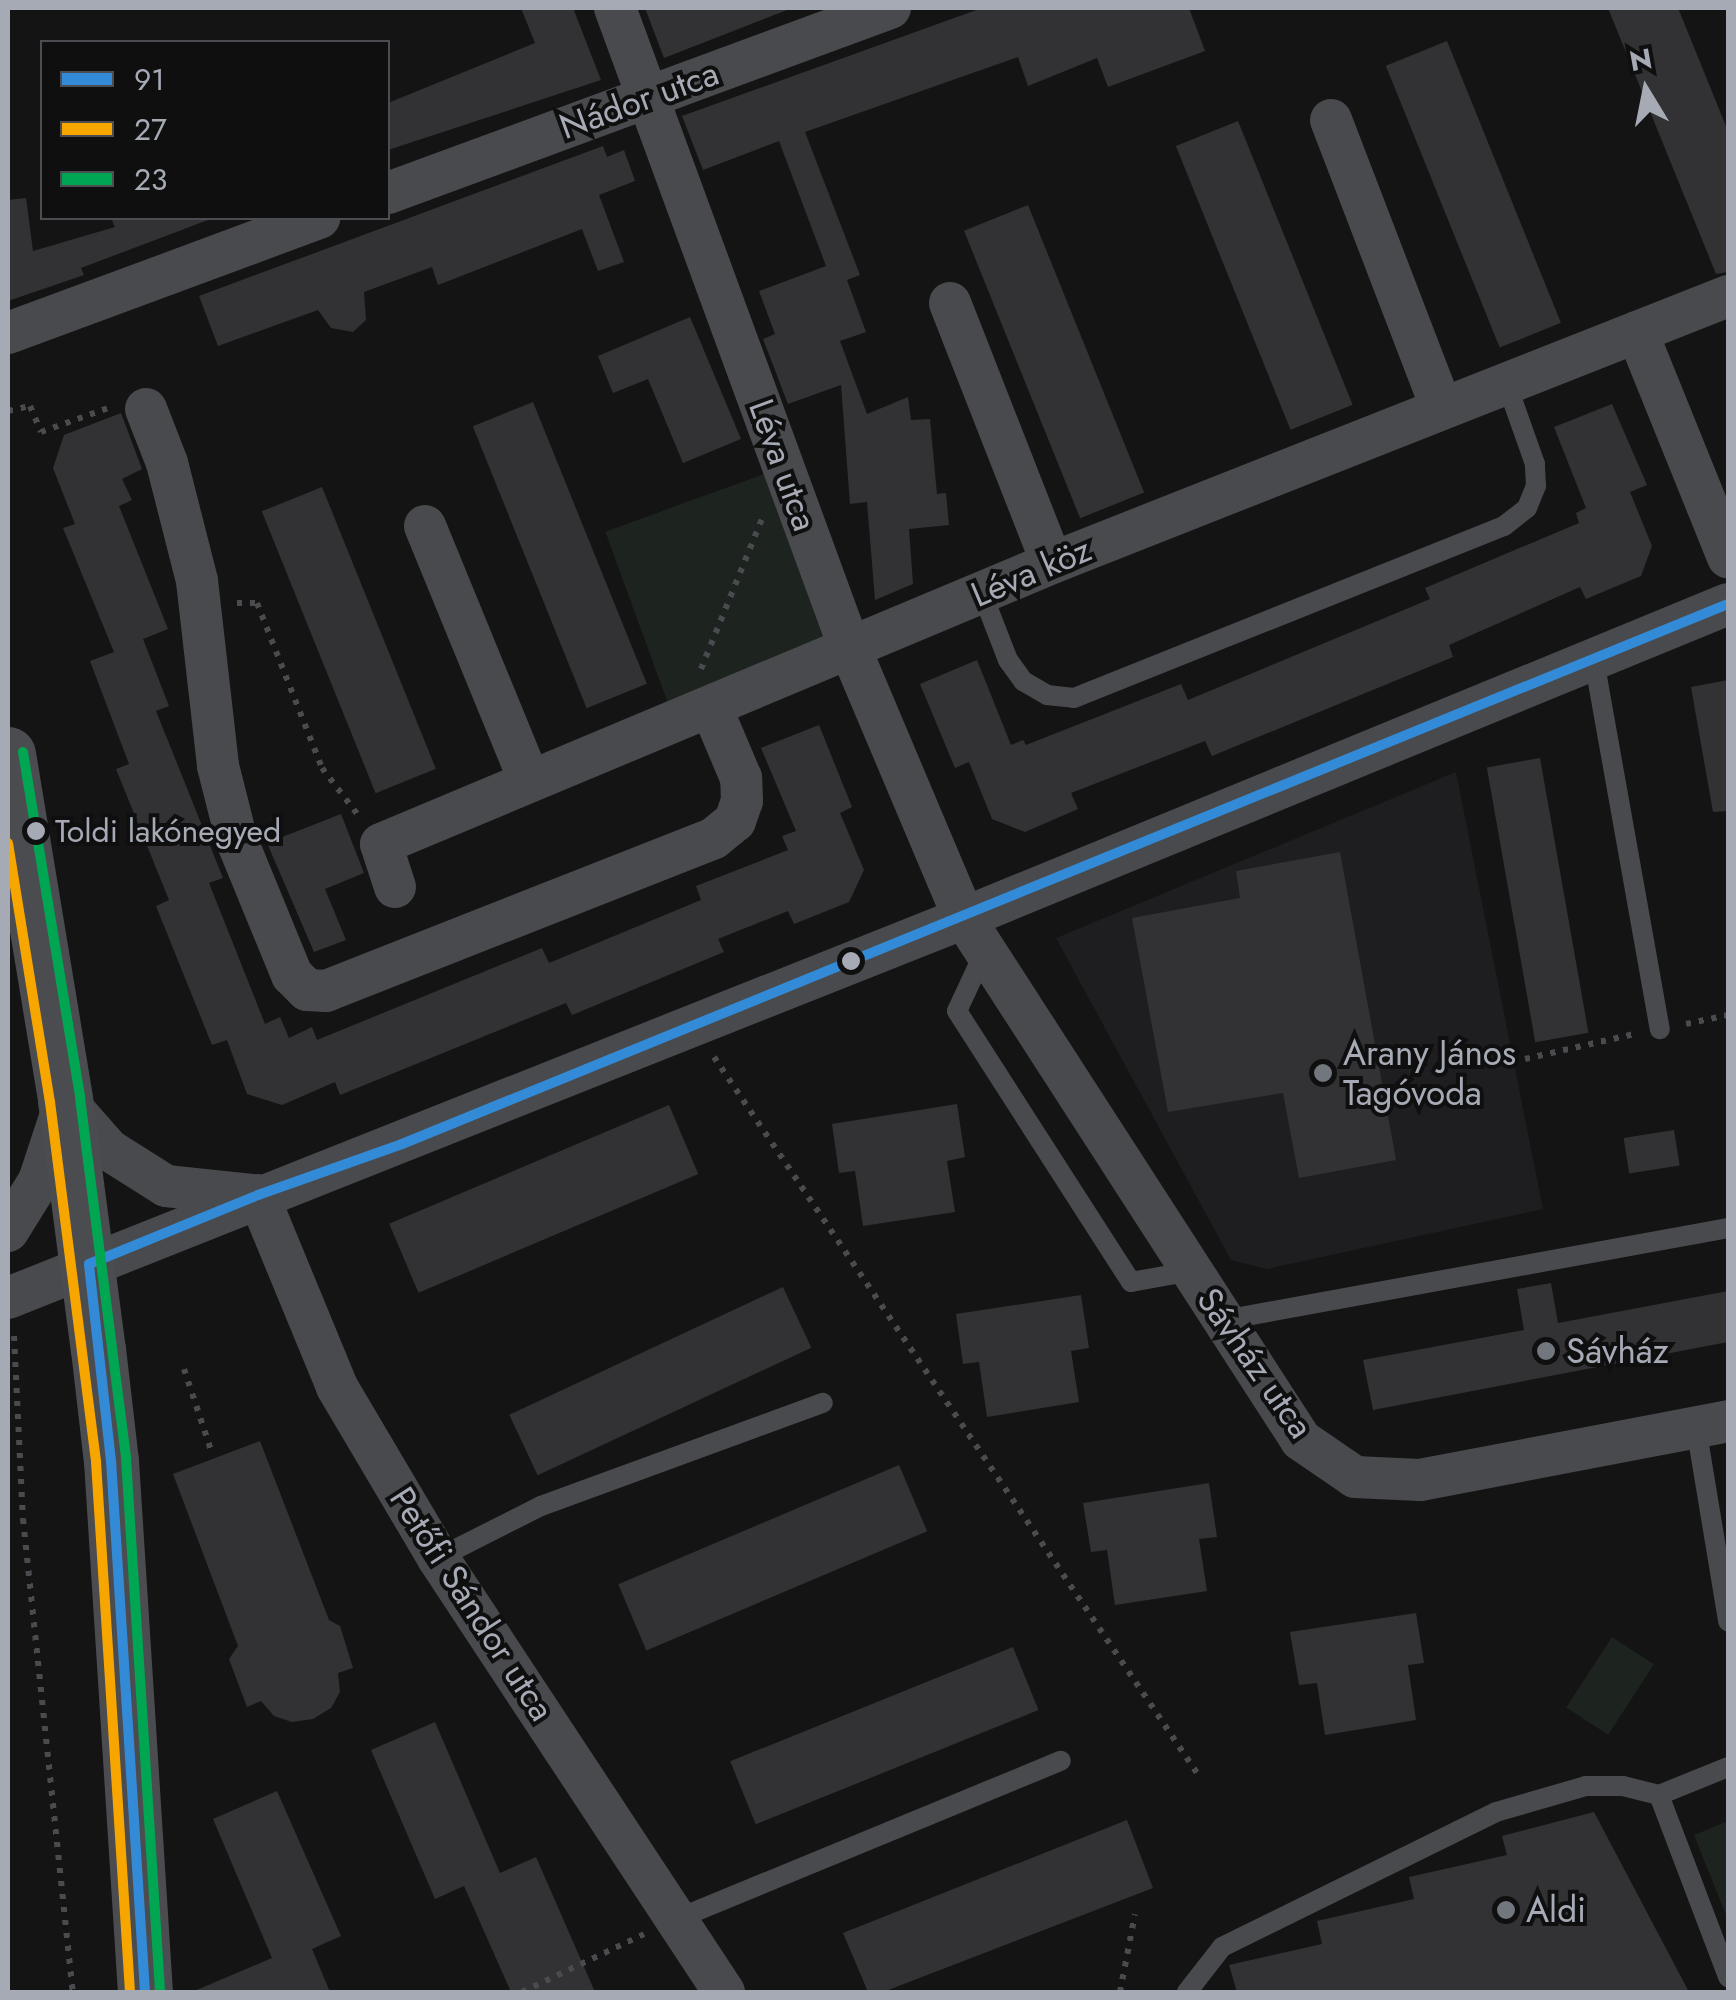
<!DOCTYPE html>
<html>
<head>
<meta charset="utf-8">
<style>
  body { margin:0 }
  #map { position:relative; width:1736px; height:2000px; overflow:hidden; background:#141414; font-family:Jost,sans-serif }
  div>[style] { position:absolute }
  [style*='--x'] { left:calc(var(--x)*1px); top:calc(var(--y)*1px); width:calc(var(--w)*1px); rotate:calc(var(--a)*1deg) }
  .built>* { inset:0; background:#1e1e20 }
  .green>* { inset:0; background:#1d231e; transform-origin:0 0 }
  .building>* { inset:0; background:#323234; transform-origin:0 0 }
  .path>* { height:6px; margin-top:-3px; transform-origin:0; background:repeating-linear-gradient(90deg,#4a4b4f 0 5px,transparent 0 13px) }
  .lane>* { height:20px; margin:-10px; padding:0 10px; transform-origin:10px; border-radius:10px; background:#494a4d }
  .street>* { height:42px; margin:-21px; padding:0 21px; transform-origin:21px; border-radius:21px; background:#494a4d }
  .primary>* { height:55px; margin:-27.5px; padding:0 27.5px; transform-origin:27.5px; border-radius:27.5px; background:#4b4c4f }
  .bus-1>* { height:10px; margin:-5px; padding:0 5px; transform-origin:5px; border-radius:5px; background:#338bd7 }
  .bus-2>* { height:10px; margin:-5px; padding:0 5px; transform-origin:5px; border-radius:5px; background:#f7a600 }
  .bus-3>* { height:10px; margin:-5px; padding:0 5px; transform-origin:5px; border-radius:5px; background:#00a651 }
  .dots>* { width:28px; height:28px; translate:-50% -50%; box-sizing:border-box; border:5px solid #0f0f10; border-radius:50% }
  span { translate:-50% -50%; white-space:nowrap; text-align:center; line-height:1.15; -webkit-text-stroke:8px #0f0f10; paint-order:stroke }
  .bus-label { font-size:32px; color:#a5aab5 }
  .left { translate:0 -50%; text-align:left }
  .street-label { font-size:35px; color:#a5aab5 }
  .poi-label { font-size:35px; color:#a5aab5 }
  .frame { position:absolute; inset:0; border:10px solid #a5aab5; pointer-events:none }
  .legend { position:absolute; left:40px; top:40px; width:350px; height:180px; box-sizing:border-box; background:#0f0f10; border:2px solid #4b4d52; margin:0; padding:12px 18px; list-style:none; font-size:30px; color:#a5aab5 }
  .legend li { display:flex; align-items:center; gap:20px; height:50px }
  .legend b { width:50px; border:2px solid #4b4d52 }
  .north { position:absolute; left:1596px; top:40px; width:100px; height:100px; -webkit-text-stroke:8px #0f0f10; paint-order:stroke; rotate:350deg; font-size:28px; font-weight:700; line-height:40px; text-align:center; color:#a5aab5 }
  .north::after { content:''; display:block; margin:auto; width:35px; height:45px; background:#a5aab5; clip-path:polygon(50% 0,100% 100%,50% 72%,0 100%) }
</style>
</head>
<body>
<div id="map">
  <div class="built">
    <div style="clip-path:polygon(1456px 772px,1543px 1209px,1267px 1269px,1231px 1260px,1056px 938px)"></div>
  </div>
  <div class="green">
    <div style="left:783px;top:467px;width:191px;height:189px;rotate:70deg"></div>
    <div style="left:1612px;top:1637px;width:50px;height:84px;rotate:33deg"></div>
    <div style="clip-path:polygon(1728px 1821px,1728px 1920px,1694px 1835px)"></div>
  </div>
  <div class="building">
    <div style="clip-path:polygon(521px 8px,573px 8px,601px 80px,388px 150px,388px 103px,535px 43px)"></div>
    <div style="clip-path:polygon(645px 8px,786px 8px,787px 10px,664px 58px)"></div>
    <div style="clip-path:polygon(982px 8px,1189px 8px,1205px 51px,1108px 87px,1097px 58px,1028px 86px,1018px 57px,805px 132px,860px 275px,847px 280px,866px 332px,840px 341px,867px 414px,908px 397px,911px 420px,930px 419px,937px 494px,946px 493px,949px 525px,909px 529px,913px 584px,875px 600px,867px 502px,850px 504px,841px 385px,788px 404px,763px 339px,775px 334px,759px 291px,826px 266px,779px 141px,703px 170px,682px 116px)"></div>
    <div style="clip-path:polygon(1608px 8px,1678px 8px,1728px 131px,1728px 272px,1716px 274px)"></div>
    <div style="left:1447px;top:41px;width:304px;height:66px;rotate:68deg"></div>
    <div style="left:1238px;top:121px;width:306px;height:67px;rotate:68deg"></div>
    <div style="clip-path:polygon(603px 146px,607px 157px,624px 150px,635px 181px,599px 195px,624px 262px,598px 271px,582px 229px,438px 285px,432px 267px,364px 292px,366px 320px,353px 332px,331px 328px,318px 310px,218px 346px,199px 296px)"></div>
    <div style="clip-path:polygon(26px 198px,33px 251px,115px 227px,111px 218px,208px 220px,81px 268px,84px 275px,8px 301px,8px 200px)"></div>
    <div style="left:1028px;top:205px;width:310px;height:69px;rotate:68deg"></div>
    <div style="clip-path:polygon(690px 317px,741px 439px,683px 463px,648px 379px,613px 393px,598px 356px)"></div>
    <div style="left:533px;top:402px;width:304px;height:65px;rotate:68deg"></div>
    <div style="clip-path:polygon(1612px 404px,1647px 485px,1630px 492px,1652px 546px,1641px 576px,1586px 599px,1580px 587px,1449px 645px,1453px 657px,1212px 756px,1205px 741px,1071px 793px,1078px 809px,1025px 832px,992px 819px,969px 762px,955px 768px,920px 684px,977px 660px,1011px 745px,1023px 740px,1026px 745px,1181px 684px,1188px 700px,1430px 599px,1425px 588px,1579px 523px,1576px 513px,1586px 508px,1554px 427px)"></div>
    <div style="clip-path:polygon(121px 413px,142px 469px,122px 479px,132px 500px,119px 506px,168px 629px,143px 639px,169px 706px,156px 711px,223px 878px,209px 883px,265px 1024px,280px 1017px,289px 1038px,312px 1027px,317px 1040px,542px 948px,549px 963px,701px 900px,696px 886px,788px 850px,782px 836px,796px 831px,761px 748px,819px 725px,852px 807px,840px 813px,864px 870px,849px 902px,794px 924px,788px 911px,718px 939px,724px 952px,572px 1015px,566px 1003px,340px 1095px,335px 1082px,282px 1105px,247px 1094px,227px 1040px,212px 1045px,156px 906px,169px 900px,116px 769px,129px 764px,90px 661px,114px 652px,63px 528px,75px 524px,53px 468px,64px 435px)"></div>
    <div style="left:322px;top:487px;width:304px;height:65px;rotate:68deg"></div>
    <div style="clip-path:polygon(1728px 680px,1728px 811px,1713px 812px,1691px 687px)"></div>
    <div style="left:1540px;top:758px;width:279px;height:54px;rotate:80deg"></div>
    <div style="clip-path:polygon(341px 814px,364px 873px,325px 889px,346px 940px,314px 952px,267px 843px)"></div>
    <div style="clip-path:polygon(1340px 852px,1396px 1160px,1299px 1178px,1283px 1093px,1168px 1112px,1132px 918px,1240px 898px,1236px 871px)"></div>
    <div style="clip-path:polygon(957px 1104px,965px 1157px,947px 1161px,955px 1212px,863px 1226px,855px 1171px,839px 1173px,832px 1124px)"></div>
    <div style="left:669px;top:1105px;width:75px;height:304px;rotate:67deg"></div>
    <div style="left:1674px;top:1130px;width:36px;height:51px;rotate:81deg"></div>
    <div style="clip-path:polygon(1551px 1283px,1558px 1323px,1728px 1291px,1728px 1342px,1373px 1410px,1363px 1360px,1524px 1330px,1517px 1289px)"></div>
    <div style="left:783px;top:1287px;width:67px;height:302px;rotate:65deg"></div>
    <div style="clip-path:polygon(1081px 1295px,1089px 1348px,1071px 1351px,1079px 1402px,987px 1417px,979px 1362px,963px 1364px,956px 1314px)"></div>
    <div style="clip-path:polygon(260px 1441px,329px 1620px,340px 1626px,353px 1668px,338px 1673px,340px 1692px,331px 1708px,313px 1719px,292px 1722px,274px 1716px,261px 1701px,247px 1707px,229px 1659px,238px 1646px,173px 1474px)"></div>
    <div style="left:899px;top:1465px;width:72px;height:305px;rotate:67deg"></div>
    <div style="clip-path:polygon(1209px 1483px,1217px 1537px,1199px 1539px,1207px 1591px,1115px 1605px,1107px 1550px,1091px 1552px,1083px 1503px)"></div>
    <div style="clip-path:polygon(1416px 1613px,1424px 1663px,1408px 1665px,1416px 1720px,1325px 1735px,1317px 1683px,1299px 1685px,1290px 1632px)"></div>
    <div style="left:1013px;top:1647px;width:68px;height:305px;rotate:68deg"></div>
    <div style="clip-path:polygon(435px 1722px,500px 1873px,536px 1857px,595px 1992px,511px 1992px,464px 1886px,435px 1899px,371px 1750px)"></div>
    <div style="clip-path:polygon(277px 1791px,341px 1936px,312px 1949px,330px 1992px,192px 1992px,272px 1958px,213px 1819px)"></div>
    <div style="clip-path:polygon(1594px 1812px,1689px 1992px,1237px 1992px,1229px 1965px,1322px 1944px,1317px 1921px,1414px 1899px,1409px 1877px,1507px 1855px,1502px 1836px)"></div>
    <div style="clip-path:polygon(1127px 1820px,1153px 1888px,883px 1992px,868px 1992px,843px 1933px)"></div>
  </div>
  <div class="path">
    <div style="--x:8;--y:411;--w:23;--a:-13"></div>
    <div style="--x:30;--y:406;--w:28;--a:67"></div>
    <div style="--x:41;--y:432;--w:74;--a:-19.7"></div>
    <div style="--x:237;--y:603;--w:20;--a:0"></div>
    <div style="--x:257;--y:603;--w:177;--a:68.5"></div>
    <div style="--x:322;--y:768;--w:59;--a:52.5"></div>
    <div style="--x:701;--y:669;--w:162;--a:-67.9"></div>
    <div style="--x:1686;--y:1024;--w:43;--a:-12.1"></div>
    <div style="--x:714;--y:1057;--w:867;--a:56"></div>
    <div style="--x:1525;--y:1059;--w:112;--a:-12.9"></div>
    <div style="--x:14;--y:1336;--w:183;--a:87.2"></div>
    <div style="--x:23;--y:1519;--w:476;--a:84"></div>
    <div style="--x:184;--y:1369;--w:89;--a:71.6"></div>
    <div style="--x:522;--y:1992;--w:135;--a:-25.4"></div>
    <div style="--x:1120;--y:1992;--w:79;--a:-79.1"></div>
  </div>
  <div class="lane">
    <div style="--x:982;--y:593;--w:72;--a:68.8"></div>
    <div style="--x:1008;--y:660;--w:26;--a:54"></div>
    <div style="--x:1023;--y:681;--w:28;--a:30"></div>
    <div style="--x:1047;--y:695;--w:27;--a:6"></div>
    <div style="--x:1074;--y:698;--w:463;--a:-21.8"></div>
    <div style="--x:1504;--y:526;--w:29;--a:-38"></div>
    <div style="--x:1527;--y:508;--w:24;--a:-68"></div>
    <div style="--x:1536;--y:486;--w:22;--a:-93"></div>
    <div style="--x:1535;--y:464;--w:87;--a:-109.5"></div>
    <div style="--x:1594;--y:660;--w:375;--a:79.9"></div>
    <div style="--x:985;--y:951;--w:66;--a:115"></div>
    <div style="--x:957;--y:1011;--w:322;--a:57.3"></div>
    <div style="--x:1131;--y:1282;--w:62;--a:-10.2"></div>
    <div style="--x:1224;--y:1320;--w:512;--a:-10.34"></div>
    <div style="--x:1696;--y:1427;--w:197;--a:80.6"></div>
    <div style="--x:438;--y:1558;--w:115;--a:-26.8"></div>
    <div style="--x:541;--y:1506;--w:300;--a:-20.1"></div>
    <div style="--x:1659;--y:1795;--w:74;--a:-22.1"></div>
    <div style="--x:677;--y:1919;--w:415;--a:-22.4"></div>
    <div style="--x:1187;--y:1992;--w:57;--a:-52.1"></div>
    <div style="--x:1222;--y:1947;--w:305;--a:-26.2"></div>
    <div style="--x:1496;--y:1812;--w:94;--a:-16.1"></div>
    <div style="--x:1586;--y:1786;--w:37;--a:0"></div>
    <div style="--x:1623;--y:1786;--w:37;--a:14"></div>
    <div style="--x:1659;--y:1795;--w:195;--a:69.2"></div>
  </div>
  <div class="street">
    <div style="--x:615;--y:8;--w:680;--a:69.86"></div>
    <div style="--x:849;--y:646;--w:295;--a:67.1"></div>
    <div style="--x:964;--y:918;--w:621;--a:57.15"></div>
    <div style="--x:1301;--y:1440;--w:65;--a:34.4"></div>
    <div style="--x:1355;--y:1477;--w:65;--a:2.6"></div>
    <div style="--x:1420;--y:1480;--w:314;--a:-10.8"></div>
    <div style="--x:1331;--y:120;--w:307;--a:69"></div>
    <div style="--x:388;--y:193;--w:535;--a:-20.23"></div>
    <div style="--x:950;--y:303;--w:279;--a:68.6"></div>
    <div style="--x:1637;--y:332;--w:243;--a:68"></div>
    <div style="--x:8;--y:333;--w:332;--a:-20.3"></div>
    <div style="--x:146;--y:409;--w:58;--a:68.7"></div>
    <div style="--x:167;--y:463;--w:122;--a:75.7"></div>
    <div style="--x:197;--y:581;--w:186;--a:83.5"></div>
    <div style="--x:218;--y:766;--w:77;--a:75.8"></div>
    <div style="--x:237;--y:841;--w:145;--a:67.7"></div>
    <div style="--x:292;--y:975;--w:21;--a:45"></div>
    <div style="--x:307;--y:990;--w:19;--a:3"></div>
    <div style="--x:326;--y:991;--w:417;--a:-21.5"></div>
    <div style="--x:714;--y:838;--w:27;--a:-39"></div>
    <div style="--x:735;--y:821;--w:21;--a:-71"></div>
    <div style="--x:742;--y:801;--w:23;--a:-92"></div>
    <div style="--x:741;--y:778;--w:77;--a:-112.9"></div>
    <div style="--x:425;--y:526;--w:274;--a:67.7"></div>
    <div style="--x:395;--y:887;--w:45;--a:-108"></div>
    <div style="--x:381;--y:844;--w:727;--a:-22.72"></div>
    <div style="--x:1052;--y:563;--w:727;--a:-21.55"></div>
    <div style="--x:65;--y:1100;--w:67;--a:48.7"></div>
    <div style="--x:109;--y:1150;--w:67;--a:32.3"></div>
    <div style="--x:166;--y:1186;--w:86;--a:6"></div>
    <div style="--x:258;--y:1195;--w:208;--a:67.6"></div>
    <div style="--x:337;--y:1387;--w:199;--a:59.4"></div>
    <div style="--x:438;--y:1558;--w:520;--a:56.62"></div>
    <div style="--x:8;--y:1231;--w:59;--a:-58.2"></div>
    <div style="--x:39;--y:1181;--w:80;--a:-71.8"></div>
    <div style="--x:8;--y:1298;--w:1029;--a:-21.68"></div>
    <div style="--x:964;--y:918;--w:826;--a:-22.34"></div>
  </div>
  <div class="primary">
    <div style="--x:8;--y:754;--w:351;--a:80.6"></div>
    <div style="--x:65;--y:1100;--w:251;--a:82.5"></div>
    <div style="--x:98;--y:1349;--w:113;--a:83.4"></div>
    <div style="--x:111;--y:1461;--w:532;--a:86.34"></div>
  </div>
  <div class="bus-1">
    <div style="--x:145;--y:1992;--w:532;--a:-93.66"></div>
    <div style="--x:111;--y:1461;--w:198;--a:-96.4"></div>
    <div style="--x:89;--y:1264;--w:183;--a:-22.2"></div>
    <div style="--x:258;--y:1195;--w:153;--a:-19.5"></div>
    <div style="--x:402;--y:1144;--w:1432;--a:-22.16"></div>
  </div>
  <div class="bus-2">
    <div style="--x:8;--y:843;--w:262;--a:80.8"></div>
    <div style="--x:50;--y:1102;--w:363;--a:82.7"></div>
    <div style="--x:96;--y:1462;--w:531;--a:86.33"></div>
  </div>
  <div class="bus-3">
    <div style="--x:23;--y:752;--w:351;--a:80.6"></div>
    <div style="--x:80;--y:1098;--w:364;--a:82.7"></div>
    <div style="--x:126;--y:1459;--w:533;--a:86.34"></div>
  </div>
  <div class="dots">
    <div style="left:36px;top:831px;background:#a5aab5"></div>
    <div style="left:851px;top:961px;background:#a5aab5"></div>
    <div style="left:1323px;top:1073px;background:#72767d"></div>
    <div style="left:1546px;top:1351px;background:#72767d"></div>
    <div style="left:1506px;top:1910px;background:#72767d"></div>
  </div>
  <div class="bus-label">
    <span class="left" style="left:55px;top:831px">Toldi lakónegyed</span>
  </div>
  <div class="street-label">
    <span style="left:639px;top:100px;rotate:-20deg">Nádor utca</span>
    <span style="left:783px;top:465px;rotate:70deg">Léva utca</span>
    <span style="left:1031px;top:572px;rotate:-23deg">Léva köz</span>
    <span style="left:1255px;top:1363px;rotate:55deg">Sávház utca</span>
    <span style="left:472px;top:1604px;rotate:57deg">Petőfi Sándor utca</span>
  </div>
  <div class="poi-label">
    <span class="left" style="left:1343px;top:1073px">Arany János<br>Tagóvoda</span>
    <span class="left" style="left:1566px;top:1351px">Sávház</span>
    <span class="left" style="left:1526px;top:1910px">Aldi</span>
  </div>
  <div class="frame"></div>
  <ul class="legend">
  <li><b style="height:12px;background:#338bd7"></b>91</li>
  <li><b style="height:12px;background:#f7a600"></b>27</li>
  <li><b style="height:12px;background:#00a651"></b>23</li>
  </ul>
  <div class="north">N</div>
</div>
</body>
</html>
